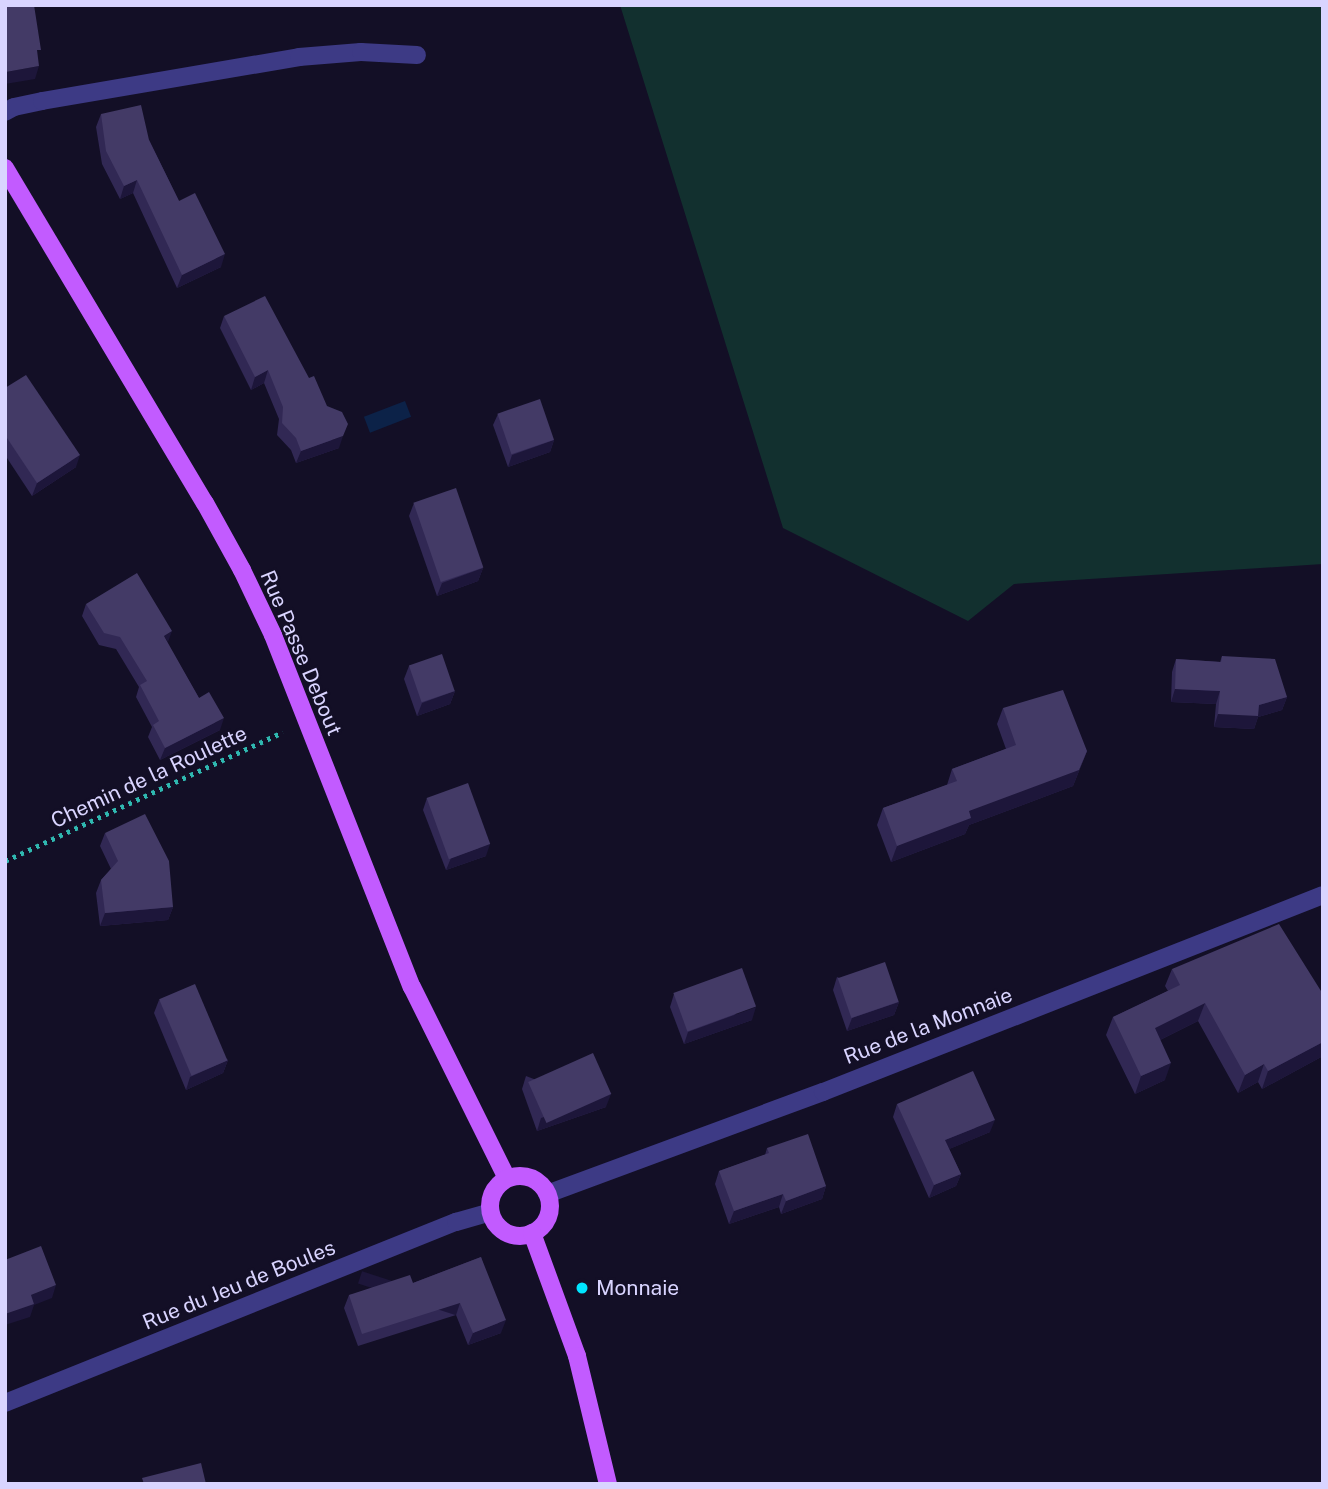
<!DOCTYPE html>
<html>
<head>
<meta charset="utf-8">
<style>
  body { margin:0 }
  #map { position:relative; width:1328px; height:1489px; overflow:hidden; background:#130f26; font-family:"Public Sans",sans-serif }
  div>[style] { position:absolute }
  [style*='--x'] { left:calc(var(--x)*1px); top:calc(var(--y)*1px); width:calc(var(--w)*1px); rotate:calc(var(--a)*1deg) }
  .green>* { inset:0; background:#12302f }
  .water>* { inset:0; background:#0c2248; transform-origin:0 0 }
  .path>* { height:4.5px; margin-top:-2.25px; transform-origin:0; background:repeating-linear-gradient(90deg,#2fb8b0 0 3.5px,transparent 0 8.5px) }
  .minor>* { height:18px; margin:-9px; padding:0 9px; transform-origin:9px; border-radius:9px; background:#3d3a85 }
  .major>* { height:18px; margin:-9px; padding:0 9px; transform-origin:9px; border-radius:9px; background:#c25bff }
  .major>.ring { margin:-9px; padding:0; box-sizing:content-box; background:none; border:18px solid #c25bff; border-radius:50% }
  .wall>* { inset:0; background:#312854 }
  .shaded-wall>* { inset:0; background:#1d163a; transform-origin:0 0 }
  .building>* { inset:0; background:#433a66; transform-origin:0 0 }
  .dots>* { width:19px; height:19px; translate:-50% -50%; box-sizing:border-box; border:4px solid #130f26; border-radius:50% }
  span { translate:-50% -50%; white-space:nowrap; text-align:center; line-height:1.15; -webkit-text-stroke:5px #130f26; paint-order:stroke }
  .street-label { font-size:21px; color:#d9d4ff }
  .poi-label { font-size:21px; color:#d9d4ff }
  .left { translate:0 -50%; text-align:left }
  .frame { position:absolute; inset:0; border:7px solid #d9d4ff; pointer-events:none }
</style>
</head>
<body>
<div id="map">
  <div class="green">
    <div style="clip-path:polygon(620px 5px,1323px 5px,1323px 564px,1014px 584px,968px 621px,783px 528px)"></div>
  </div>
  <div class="water">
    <div style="left:405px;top:401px;width:17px;height:44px;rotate:69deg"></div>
  </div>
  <div class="path">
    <div style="--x:5;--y:861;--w:306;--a:-24.9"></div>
  </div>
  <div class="minor">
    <div style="--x:5;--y:112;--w:10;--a:-29"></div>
    <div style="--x:14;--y:107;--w:29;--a:-12"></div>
    <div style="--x:42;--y:101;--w:261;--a:-9.7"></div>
    <div style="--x:299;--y:57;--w:62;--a:-4.6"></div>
    <div style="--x:361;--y:52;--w:56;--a:3.1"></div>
    <div style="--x:547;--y:1194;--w:294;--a:-20.3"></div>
    <div style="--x:823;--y:1092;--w:537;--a:-21.5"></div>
    <div style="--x:5;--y:1403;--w:486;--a:-21.9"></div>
    <div style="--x:456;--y:1222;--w:36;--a:-16"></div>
  </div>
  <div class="major">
    <div style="--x:5;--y:168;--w:390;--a:59.2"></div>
    <div style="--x:205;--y:503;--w:77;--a:61.1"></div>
    <div style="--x:242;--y:570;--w:72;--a:64.5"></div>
    <div style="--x:273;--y:635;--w:378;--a:68.5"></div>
    <div style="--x:412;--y:987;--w:213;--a:63.6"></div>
    <div class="ring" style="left:490px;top:1176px;width:42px;height:42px"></div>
    <div style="--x:532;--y:1233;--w:131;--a:69.9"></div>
    <div style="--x:577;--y:1356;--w:132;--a:76.4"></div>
  </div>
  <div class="wall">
    <div style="clip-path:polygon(101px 114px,149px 140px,179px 201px,221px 267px,177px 288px,133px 193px,120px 199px,102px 164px,96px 127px)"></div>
    <div style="clip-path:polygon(224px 316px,339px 448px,296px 463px,291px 450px,277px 435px,279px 419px,264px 383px,251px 390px,220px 328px)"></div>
    <div style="clip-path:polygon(5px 388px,76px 467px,32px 496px,5px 455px)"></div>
    <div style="clip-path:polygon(498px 414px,554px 440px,550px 452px,508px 467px,493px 425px)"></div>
    <div style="clip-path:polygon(414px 503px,483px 568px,478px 581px,437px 596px,409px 516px)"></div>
    <div style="clip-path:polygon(86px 604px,167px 643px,199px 698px,220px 730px,160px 760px,148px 737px,152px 727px,136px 697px,139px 687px,116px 649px,99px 645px,82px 616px)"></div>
    <div style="clip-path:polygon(1222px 656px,1287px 697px,1282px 710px,1258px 717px,1254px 729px,1214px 727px,1216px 704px,1171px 702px,1172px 672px,1176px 659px,1220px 662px)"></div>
    <div style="clip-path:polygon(409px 666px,455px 691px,450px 704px,417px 716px,404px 679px)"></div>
    <div style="clip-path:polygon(1003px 708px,1087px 751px,1073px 786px,969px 825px,965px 834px,891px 862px,877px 825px,883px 808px,947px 785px,952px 769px,1006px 749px,997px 724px)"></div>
    <div style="clip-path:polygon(427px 798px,486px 856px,446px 870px,423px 810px)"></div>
    <div style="clip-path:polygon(105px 833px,173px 907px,168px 920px,100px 926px,96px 893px,101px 880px,111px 869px,100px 846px)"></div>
    <div style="clip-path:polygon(1172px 969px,1321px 991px,1323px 990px,1323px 1056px,1262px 1089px,1258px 1082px,1238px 1093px,1198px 1021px,1160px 1040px,1165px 1080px,1135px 1094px,1106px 1035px,1113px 1017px,1168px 991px,1165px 986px)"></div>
    <div style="clip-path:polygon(837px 977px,899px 1002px,894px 1015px,847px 1031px,833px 990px)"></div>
    <div style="clip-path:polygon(674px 994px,752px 1020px,684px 1044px,670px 1007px)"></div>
    <div style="clip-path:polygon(159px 1000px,228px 1060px,223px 1073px,186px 1090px,154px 1013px)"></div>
    <div style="clip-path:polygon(526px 1076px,606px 1107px,537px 1131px,522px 1089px)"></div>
    <div style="clip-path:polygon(897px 1104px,990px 1132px,949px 1149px,961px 1174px,956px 1186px,929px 1198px,893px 1117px)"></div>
    <div style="clip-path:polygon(767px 1148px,826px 1186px,822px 1199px,781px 1214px,779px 1207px,729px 1224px,715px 1184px,719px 1171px,765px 1155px)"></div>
    <div style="clip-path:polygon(481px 1257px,501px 1333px,468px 1345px,456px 1315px,358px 1346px,344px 1308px,349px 1295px,413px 1283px)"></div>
  </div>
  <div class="shaded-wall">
    <div style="clip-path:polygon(39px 66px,35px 79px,5px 84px,6px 72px)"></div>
    <div style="clip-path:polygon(137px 180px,133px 193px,120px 199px,124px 186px)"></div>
    <div style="clip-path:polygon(225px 254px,221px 267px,177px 288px,182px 275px)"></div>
    <div style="clip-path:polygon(268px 370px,264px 383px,251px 390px,255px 377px)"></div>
    <div style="clip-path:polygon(343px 436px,339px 448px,296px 463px,301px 451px)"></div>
    <div style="clip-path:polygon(554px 440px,550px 452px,508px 467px,512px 455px)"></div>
    <div style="clip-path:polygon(80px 455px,76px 467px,32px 496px,37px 483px)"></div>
    <div style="clip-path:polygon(483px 568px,478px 581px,437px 596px,442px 583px)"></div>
    <div style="clip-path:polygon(172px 631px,168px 642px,164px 636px)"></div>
    <div style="clip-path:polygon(1175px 689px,1220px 691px,1216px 704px,1171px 702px)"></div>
    <div style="clip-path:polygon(455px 691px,450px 704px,417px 716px,422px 703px)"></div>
    <div style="clip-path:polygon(1287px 697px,1282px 710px,1258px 717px,1254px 729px,1214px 727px,1218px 714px,1259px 705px)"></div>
    <div style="clip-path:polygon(224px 718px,220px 730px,160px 760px,165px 748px)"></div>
    <div style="clip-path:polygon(1087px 751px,1073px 786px,969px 825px,965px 834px,891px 862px,897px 846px)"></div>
    <div style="clip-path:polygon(490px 844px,486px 856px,446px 870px,451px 858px)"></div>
    <div style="clip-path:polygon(173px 907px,168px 920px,100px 926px,105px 913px)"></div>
    <div style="clip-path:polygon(899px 1002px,894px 1015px,847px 1031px,852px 1018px)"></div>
    <div style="clip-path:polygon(1205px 1003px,1198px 1021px,1148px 1046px,1155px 1028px)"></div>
    <div style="clip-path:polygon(756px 1007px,752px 1020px,684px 1044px,688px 1032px)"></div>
    <div style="clip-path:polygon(1323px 1042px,1323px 1056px,1262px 1089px,1268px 1071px)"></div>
    <div style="clip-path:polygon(228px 1060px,223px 1073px,186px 1090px,190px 1077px)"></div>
    <div style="clip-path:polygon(1171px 1063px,1165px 1080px,1135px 1094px,1141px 1076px)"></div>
    <div style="clip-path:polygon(1264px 1064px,1258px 1082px,1238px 1093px,1245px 1075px)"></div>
    <div style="clip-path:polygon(611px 1094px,606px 1107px,537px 1131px,541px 1118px)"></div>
    <div style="clip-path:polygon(995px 1120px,990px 1132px,940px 1153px,945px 1140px)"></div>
    <div style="clip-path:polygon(961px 1174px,956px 1186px,929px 1198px,934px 1185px)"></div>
    <div style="clip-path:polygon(826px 1186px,822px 1199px,781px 1214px,786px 1201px)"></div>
    <div style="clip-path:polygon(783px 1194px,779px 1207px,729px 1224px,734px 1211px)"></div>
    <div style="clip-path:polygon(56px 1285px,52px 1298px,34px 1305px,30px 1317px,5px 1325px,5px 1314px,31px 1295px)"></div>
    <div style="left:460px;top:1303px;width:13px;height:103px;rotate:108deg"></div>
    <div style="clip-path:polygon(506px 1320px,501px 1333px,468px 1345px,473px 1333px)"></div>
  </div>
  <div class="building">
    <div style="clip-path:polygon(5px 5px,34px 5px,41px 50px,37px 50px,39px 66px,6px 72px)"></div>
    <div style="clip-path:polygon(141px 105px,149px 140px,179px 201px,195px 193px,225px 254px,182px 275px,137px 180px,124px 186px,106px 151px,101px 114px)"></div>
    <div style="clip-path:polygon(265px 296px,309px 378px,314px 376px,327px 406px,342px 412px,348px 424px,343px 436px,301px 451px,296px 438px,282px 423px,283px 407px,268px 370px,255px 377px,224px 316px)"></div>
    <div style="clip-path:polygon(26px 375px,80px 455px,37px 483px,5px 435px,5px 388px)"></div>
    <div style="left:540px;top:399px;width:43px;height:45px;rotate:71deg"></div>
    <div style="left:456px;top:488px;width:84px;height:45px;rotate:71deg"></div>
    <div style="clip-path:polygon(137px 573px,172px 631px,164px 636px,199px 698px,209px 692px,224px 718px,165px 748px,153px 725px,159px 721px,140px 685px,147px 681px,120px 637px,104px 633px,86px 604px)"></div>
    <div style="left:442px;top:654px;width:39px;height:35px;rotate:71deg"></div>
    <div style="clip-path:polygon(1222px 656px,1275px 659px,1287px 697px,1259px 705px,1258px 716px,1218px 714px,1220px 691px,1175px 689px,1176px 659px,1221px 662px)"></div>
    <div style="clip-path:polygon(1063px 690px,1087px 751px,1079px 770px,969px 811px,971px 818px,897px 846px,883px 808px,957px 781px,952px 769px,1016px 745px,1003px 708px)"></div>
    <div style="left:468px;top:783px;width:65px;height:44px;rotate:70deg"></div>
    <div style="clip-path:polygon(145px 814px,169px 861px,173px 907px,105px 913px,101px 880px,118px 861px,105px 833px)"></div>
    <div style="clip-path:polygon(1279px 924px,1321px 991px,1323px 990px,1323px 1042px,1268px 1071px,1264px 1064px,1245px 1075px,1205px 1003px,1155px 1028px,1171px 1063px,1141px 1076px,1113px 1017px,1180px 985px,1172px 969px)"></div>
    <div style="left:885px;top:962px;width:42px;height:50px;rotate:71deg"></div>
    <div style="left:742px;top:968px;width:41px;height:73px;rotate:70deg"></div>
    <div style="left:195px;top:984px;width:83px;height:39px;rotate:67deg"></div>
    <div style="left:593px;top:1053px;width:45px;height:71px;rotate:66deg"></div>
    <div style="clip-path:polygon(973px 1071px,995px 1120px,945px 1140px,961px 1174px,934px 1185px,897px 1104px)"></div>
    <div style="clip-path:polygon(808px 1134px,826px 1186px,786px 1201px,783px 1194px,734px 1211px,719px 1171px,769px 1153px,767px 1148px)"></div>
    <div style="clip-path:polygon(41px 1246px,56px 1285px,31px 1295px,34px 1304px,5px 1314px,5px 1260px)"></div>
    <div style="clip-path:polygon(481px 1257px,506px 1320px,473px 1333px,460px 1303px,362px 1334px,349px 1295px,410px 1275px,413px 1283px)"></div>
    <div style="clip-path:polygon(201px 1463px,206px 1484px,144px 1484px,142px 1478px)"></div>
  </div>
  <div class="dots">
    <div style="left:582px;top:1288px;background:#00e5ff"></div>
  </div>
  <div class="street-label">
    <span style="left:301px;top:653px;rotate:67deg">Rue Passe Debout</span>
    <span style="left:149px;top:777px;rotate:-25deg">Chemin de la Roulette</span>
    <span style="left:928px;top:1026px;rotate:-21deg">Rue de la Monnaie</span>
    <span style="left:239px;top:1285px;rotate:-22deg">Rue du Jeu de Boules</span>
  </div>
  <div class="poi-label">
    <span class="left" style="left:596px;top:1288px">Monnaie</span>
  </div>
  <div class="frame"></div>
</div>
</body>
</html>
